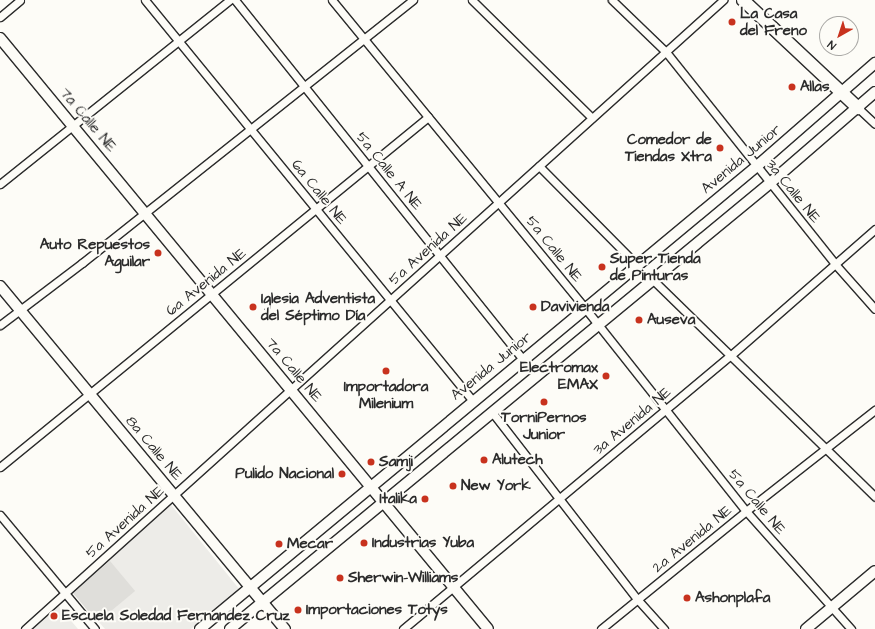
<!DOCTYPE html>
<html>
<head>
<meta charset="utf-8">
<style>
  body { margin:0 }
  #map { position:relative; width:875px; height:629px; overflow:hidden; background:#fdfcf7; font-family:"Architects Daughter",sans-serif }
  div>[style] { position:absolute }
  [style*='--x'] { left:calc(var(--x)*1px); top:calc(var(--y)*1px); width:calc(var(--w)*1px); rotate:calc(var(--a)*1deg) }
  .built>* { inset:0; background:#edece8 }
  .green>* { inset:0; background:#dfdeda; transform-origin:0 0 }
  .roads { filter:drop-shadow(1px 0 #2b2b2b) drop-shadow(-1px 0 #2b2b2b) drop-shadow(0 1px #2b2b2b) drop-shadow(0 -1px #2b2b2b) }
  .street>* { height:7px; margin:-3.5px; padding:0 3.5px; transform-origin:3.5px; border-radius:3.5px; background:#fdfcf7 }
  .secondary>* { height:10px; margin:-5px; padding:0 5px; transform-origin:5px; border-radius:5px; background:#fdfcf7 }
  .primary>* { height:12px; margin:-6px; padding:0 6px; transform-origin:6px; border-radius:6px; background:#fdfcf7 }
  .dots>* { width:11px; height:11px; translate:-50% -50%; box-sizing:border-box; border:2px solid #fdfcf7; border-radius:50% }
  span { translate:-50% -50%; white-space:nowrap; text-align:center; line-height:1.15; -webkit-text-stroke:4px #fdfcf7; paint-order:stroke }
  .poi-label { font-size:15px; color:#2b2b2b; font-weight:700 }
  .left { translate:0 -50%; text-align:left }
  .right { translate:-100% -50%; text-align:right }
  .street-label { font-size:15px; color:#2b2b2b }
  .north { position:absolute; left:819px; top:16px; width:40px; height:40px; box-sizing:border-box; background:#fdfcf7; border:1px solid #a9a8a5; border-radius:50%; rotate:219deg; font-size:11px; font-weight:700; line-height:16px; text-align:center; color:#2b2b2b }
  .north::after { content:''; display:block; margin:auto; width:14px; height:18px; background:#c8321e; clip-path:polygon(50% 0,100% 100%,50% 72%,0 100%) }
</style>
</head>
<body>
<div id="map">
  <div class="built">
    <div style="clip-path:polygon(168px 501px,240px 590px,191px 629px,105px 629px,67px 586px)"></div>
    <div style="clip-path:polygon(56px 603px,78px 629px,26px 629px)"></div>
  </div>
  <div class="green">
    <div style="left:110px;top:561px;width:39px;height:49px;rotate:50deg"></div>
  </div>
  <div class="roads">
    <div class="street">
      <div style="--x:145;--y:0;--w:518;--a:50.72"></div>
      <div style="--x:235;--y:0;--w:460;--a:51.3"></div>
      <div style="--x:332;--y:0;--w:399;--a:50.6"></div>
      <div style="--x:585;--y:308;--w:259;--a:51.6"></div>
      <div style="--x:746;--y:511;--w:158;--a:48.3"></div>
      <div style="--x:472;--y:0;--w:168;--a:44.5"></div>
      <div style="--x:612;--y:0;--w:75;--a:43.9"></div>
      <div style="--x:666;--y:52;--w:271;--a:51.4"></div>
      <div style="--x:835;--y:264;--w:60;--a:48.4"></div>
      <div style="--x:0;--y:17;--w:26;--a:-40"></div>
      <div style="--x:858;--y:108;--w:23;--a:43"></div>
      <div style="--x:539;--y:166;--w:139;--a:45.3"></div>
      <div style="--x:0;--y:184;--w:295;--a:-38.7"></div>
      <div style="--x:653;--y:280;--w:310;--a:44.3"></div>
      <div style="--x:0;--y:325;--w:103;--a:-37.1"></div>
      <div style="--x:82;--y:263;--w:423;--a:-38.5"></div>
      <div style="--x:492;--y:412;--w:238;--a:52.2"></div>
      <div style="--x:638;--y:600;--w:39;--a:48"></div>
      <div style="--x:0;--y:467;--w:553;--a:-39.27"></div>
      <div style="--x:0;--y:515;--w:148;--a:50.2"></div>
      <div style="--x:25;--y:629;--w:940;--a:-42.02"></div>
      <div style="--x:403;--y:629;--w:426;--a:-39.9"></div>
      <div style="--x:730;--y:356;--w:193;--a:-41.2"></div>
      <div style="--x:601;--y:629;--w:187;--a:-39.1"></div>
      <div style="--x:746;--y:511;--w:164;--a:-38.1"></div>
    </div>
    <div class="secondary">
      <div style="--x:0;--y:38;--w:766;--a:50.45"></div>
      <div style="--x:0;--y:286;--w:446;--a:50.3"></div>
      <div style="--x:200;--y:629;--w:724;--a:-39.73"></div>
      <div style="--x:757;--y:166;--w:157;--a:-41.1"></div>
      <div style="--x:230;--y:629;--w:700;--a:-39.55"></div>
      <div style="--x:770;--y:183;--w:139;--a:-40.9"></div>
      <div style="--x:806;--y:629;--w:90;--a:-40"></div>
    </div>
    <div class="primary">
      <div style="--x:743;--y:0;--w:158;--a:43.2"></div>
    </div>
  </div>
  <div class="dots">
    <div style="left:732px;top:22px;background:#c8321e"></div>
    <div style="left:792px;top:87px;background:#c8321e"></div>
    <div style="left:720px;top:148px;background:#c8321e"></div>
    <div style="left:158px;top:253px;background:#c8321e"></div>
    <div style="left:602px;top:267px;background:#c8321e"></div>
    <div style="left:253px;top:307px;background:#c8321e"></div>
    <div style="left:533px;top:307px;background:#c8321e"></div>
    <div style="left:639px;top:320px;background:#c8321e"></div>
    <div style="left:386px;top:371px;background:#c8321e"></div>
    <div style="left:606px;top:376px;background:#c8321e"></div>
    <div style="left:544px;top:402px;background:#c8321e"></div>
    <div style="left:484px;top:460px;background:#c8321e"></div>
    <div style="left:371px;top:462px;background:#c8321e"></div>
    <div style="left:342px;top:474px;background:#c8321e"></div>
    <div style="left:453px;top:486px;background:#c8321e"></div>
    <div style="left:425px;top:499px;background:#c8321e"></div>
    <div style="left:364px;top:543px;background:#c8321e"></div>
    <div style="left:279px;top:544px;background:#c8321e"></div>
    <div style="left:340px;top:578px;background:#c8321e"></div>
    <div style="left:687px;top:598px;background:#c8321e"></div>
    <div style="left:298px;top:610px;background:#c8321e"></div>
    <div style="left:54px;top:616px;background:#c8321e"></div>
  </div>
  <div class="poi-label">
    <span class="left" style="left:740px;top:22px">La Casa<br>del Freno</span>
    <span class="left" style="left:800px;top:87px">Allas</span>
    <span class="right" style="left:712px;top:148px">Comedor de<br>Tiendas Xtra</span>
    <span class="right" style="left:150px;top:253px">Auto Repuestos<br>Aguilar</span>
    <span class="left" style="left:610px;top:267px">Super Tienda<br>de Pinturas</span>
    <span class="left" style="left:261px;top:307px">Iglesia Adventista<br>del Séptimo Día</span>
    <span class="left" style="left:541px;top:307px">Davivienda</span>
    <span class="left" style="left:647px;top:320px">Auseva</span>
    <span class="right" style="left:598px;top:376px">Electromax<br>EMAX</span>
    <span style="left:386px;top:395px">Importadora<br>Milenium</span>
    <span style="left:544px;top:426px">TorniPernos<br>Junior</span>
    <span class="left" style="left:492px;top:460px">Alutech</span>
    <span class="left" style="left:379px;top:462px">Samji</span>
    <span class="right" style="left:334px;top:474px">Pulido Nacional</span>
    <span class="left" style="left:461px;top:486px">New York</span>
    <span class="right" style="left:417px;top:499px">Italika</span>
    <span class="left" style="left:372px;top:543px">Industrias Yuba</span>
    <span class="left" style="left:287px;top:544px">Mecar</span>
    <span class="left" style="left:348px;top:578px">Sherwin-Williams</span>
    <span class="left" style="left:695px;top:598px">Ashonplafa</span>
    <span class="left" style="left:306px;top:610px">Importaciones Totys</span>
    <span class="left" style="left:62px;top:616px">Escuela Soledad Fernandez Cruz</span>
  </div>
  <div class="street-label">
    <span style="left:88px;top:120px;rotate:50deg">7a Calle NE</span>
    <span style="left:741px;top:159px;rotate:-40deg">Avenida Junior</span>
    <span style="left:389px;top:171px;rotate:51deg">5a Calle A NE</span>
    <span style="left:793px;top:191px;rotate:51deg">3a Calle NE</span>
    <span style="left:319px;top:192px;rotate:51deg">6a Calle NE</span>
    <span style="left:428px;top:249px;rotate:-42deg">5a Avenida NE</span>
    <span style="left:554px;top:249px;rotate:51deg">5a Calle NE</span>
    <span style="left:206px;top:282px;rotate:-39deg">6a Avenida NE</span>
    <span style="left:491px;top:366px;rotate:-39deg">Avenida Junior</span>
    <span style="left:294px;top:370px;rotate:50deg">7a Calle NE</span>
    <span style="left:632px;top:421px;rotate:-40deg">3a Avenida NE</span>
    <span style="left:154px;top:448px;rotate:50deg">8a Calle NE</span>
    <span style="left:757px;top:502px;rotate:50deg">5a Calle NE</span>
    <span style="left:125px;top:522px;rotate:-42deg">5a Avenida NE</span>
    <span style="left:692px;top:539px;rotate:-39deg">2a Avenida NE</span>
  </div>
  <div class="north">N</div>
</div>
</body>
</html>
